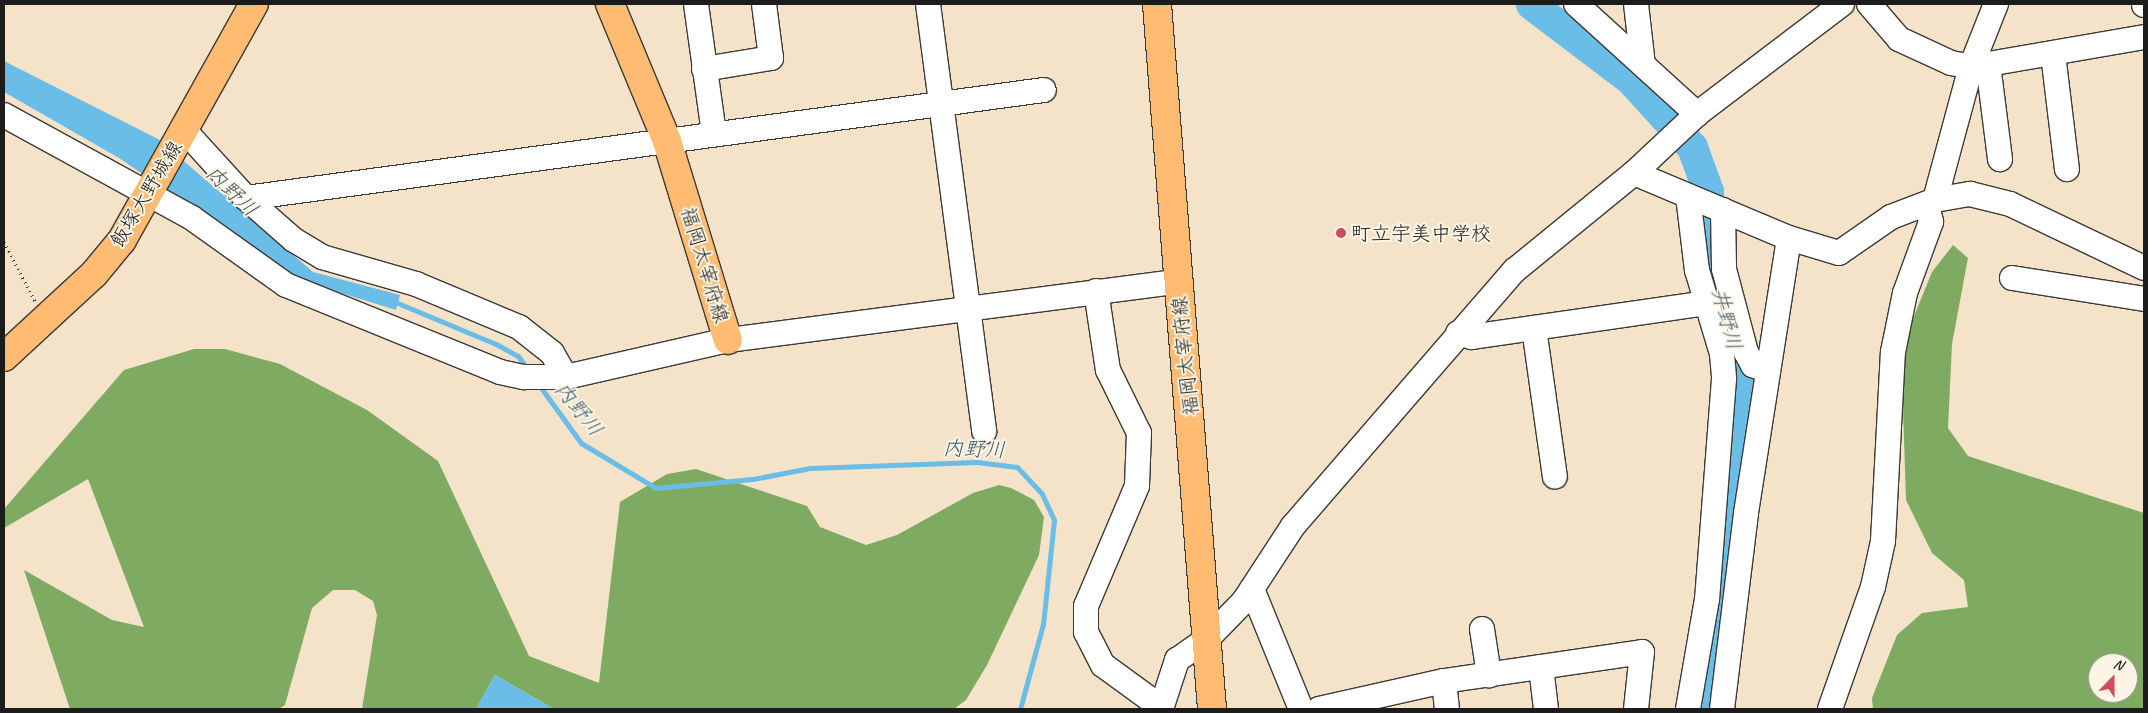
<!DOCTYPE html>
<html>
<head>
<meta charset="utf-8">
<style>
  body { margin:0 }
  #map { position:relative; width:2148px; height:713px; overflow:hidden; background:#f5e3c9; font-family:Caveat,"Klee One",sans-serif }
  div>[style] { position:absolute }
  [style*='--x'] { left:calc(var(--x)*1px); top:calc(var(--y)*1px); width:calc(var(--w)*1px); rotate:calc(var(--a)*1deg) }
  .forest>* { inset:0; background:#7eaa61 }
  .water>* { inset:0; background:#6abde6 }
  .stream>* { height:5px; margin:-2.5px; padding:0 2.5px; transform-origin:2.5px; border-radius:2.5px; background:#6abde6 }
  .river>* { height:31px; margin:-15.5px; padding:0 15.5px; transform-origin:15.5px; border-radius:15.5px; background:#6abde6 }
  .path>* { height:3px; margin-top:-1.5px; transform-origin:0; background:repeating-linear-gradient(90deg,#3d3a36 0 1px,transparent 0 5px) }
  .roads { filter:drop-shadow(1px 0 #3d3a36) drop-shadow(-1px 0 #3d3a36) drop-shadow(0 1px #3d3a36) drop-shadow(0 -1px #3d3a36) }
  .minor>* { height:24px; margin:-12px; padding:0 12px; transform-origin:12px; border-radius:12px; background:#fff }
  .major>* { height:28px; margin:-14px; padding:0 14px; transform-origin:14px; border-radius:14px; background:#febb71 }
  .dots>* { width:14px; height:14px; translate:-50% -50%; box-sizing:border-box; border:2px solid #fcf5e5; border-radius:50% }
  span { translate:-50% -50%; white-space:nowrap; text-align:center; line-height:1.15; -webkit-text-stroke:4px #fcf5e5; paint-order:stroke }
  .street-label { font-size:20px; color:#1c1c1c }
  .poi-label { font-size:20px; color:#1c1c1c }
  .left { translate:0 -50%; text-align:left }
  .water-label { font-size:21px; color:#3b5c6d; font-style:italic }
  .frame { position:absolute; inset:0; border:5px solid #1c1c1c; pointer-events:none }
  .north { position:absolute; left:2088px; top:653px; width:50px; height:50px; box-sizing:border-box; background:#fcf5e5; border:1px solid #a29e95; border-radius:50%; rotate:22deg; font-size:14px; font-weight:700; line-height:20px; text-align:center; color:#1c1c1c }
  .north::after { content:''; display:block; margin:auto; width:18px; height:22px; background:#d1495b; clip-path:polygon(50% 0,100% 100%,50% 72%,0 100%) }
</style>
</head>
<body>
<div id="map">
  <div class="forest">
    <div style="clip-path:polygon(evenodd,1953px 245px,1968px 258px,1952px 344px,1948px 428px,1968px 456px,2144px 513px,2144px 709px,1873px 709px,1872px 698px,1897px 635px,1922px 613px,1968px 607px,1964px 580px,1932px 553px,1906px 500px,1901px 348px,1932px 272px,1953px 245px,2098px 663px,2128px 663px,2128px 693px,2098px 693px,2098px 663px)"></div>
    <div style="clip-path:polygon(194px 349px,225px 349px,280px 364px,367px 410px,438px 461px,529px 656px,599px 683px,620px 502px,667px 474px,696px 469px,807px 506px,820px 527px,866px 545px,897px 535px,973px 493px,999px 485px,1011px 488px,1034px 500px,1044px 517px,1039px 555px,987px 665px,966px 700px,954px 709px,554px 709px,495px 675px,476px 709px,362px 709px,377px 615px,373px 601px,355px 590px,333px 590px,312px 608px,285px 705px,279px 709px,70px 709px,24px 570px,112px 620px,144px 627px,88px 479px,4px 528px,4px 509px,124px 370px)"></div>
  </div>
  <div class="water">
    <div style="clip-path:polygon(4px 61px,158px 139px,313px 272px,400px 295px,396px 310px,299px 280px,119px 158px,4px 92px)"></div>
    <div style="clip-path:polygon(495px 675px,554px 709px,476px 709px)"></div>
  </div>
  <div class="stream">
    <div style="--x:393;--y:301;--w:112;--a:22.7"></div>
    <div style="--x:496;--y:344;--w:25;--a:29"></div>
    <div style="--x:518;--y:356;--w:17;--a:54"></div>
    <div style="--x:539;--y:385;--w:72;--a:54.1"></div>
    <div style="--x:581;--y:443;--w:87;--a:31"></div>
    <div style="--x:656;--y:488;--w:97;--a:-5.3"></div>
    <div style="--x:753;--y:479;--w:58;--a:-10.9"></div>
    <div style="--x:810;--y:468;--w:167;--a:-2.1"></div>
    <div style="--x:977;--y:462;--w:40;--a:7.1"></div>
    <div style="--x:1017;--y:467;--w:37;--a:47"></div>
    <div style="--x:1042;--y:494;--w:29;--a:65"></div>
    <div style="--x:1054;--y:520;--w:105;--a:96"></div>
    <div style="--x:1043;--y:624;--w:88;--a:105.1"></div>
  </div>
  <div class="river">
    <div style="--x:1531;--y:4;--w:126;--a:37.2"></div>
    <div style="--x:1631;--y:80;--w:91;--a:47.7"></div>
    <div style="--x:1692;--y:147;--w:47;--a:70"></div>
    <div style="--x:1708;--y:191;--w:41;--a:88.6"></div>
    <div style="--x:1709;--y:232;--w:66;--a:81.3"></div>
    <div style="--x:1719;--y:297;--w:75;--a:73"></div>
    <div style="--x:1741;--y:369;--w:342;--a:96.4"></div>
  </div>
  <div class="path">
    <div style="--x:4;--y:242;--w:67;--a:62.3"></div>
  </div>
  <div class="roads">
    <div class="minor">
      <div style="--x:696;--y:4;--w:130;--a:82.1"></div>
      <div style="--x:928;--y:4;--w:431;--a:82.5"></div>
      <div style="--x:1576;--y:4;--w:164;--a:42.3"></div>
      <div style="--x:1636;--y:4;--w:61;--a:83.5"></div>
      <div style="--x:1869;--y:4;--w:46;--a:49.4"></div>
      <div style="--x:1899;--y:39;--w:57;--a:24.8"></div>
      <div style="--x:1951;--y:63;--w:20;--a:11"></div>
      <div style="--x:1971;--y:67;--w:176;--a:-9.8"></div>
      <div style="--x:2144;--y:4;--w:1;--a:90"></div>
      <div style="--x:2053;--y:54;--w:116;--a:83.1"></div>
      <div style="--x:1988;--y:64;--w:96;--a:82.8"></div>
      <div style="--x:704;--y:69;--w:68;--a:-9.3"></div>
      <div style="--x:771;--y:58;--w:54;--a:-97.4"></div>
      <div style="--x:4;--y:115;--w:214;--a:28.7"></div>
      <div style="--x:192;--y:218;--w:115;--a:35.5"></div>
      <div style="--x:286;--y:285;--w:231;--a:22.1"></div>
      <div style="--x:500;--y:372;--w:25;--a:12"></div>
      <div style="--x:524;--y:377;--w:42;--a:0"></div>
      <div style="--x:566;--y:377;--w:166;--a:-12.9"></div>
      <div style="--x:728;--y:340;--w:453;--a:-7.4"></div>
      <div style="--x:185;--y:131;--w:91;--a:47.7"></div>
      <div style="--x:246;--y:198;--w:64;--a:41.2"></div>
      <div style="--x:294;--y:240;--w:33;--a:31"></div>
      <div style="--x:322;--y:257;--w:98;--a:16"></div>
      <div style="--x:416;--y:284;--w:112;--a:22.7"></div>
      <div style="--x:519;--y:327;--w:42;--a:38.2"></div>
      <div style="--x:552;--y:353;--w:28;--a:60"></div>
      <div style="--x:1634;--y:173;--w:168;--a:22.8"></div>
      <div style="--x:1789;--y:238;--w:52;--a:16.7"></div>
      <div style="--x:1839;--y:253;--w:63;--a:-34.7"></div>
      <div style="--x:1891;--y:217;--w:47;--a:-21.1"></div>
      <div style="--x:1935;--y:200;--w:36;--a:-10"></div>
      <div style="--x:1970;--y:194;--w:41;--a:14"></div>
      <div style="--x:2010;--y:204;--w:148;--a:25.5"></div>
      <div style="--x:1688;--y:196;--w:75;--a:83.1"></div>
      <div style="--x:1697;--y:270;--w:88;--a:73.4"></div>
      <div style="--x:1722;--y:354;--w:25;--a:85"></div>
      <div style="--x:1724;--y:379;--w:221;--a:94.4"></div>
      <div style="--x:1707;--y:599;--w:112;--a:99.8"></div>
      <div style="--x:246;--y:198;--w:805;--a:-7.71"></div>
      <div style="--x:1935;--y:200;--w:138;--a:-74.9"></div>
      <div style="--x:1971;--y:67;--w:68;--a:-68.4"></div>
      <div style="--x:1723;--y:210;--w:59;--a:89"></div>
      <div style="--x:1724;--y:269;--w:86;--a:75.2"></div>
      <div style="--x:1746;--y:352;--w:15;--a:62"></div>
      <div style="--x:1753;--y:365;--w:16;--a:22"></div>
      <div style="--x:2012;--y:278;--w:134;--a:9"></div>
      <div style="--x:1096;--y:291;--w:80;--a:81.4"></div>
      <div style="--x:1108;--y:370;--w:70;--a:63.8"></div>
      <div style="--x:1139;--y:433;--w:53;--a:92.2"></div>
      <div style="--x:1137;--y:486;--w:130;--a:113"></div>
      <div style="--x:1086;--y:606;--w:26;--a:90"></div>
      <div style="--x:1086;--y:632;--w:37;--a:63"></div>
      <div style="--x:1103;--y:665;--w:73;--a:36.1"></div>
      <div style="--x:1534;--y:328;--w:150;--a:82"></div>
      <div style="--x:1458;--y:333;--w:14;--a:17"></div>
      <div style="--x:1471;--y:337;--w:232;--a:-8.2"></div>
      <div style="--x:1252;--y:589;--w:130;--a:67.8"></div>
      <div style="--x:1482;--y:629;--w:47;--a:81.3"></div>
      <div style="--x:1541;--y:667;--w:42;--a:83.2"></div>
      <div style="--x:1444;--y:681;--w:28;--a:84"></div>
      <div style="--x:1161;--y:709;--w:52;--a:-71.9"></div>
      <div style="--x:1177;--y:660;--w:35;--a:-35"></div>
      <div style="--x:1206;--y:640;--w:54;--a:-45.7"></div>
      <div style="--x:1244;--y:601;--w:90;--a:-56.8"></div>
      <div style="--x:1293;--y:526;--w:339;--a:-49.1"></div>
      <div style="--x:1515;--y:270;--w:154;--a:-39.2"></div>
      <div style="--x:1634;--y:173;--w:86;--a:-43.1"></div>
      <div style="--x:1697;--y:114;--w:182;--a:-37.2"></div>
      <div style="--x:1319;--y:709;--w:128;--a:-12.6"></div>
      <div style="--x:1444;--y:681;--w:200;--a:-8.3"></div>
      <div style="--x:1642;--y:652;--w:57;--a:96"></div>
      <div style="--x:1722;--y:709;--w:197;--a:-83"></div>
      <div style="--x:1746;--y:513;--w:278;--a:-81.1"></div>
      <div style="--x:1830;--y:709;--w:129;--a:-70.6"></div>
      <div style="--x:1873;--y:587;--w:47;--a:-77.7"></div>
      <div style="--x:1883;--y:541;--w:189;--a:-87"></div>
      <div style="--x:1893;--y:352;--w:60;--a:-78.5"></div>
      <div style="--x:1905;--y:293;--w:76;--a:-69.9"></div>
      <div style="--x:1931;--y:222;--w:17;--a:-103"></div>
    </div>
    <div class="major">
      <div style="--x:610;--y:4;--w:148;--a:67.4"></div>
      <div style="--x:667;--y:141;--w:208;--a:73"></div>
      <div style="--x:1157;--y:4;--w:707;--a:85.54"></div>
      <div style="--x:4;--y:357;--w:122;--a:-42.7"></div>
      <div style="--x:94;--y:274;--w:44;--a:-50.5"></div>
      <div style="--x:122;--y:240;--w:270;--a:-60.8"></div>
    </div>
  </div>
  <div class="dots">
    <div style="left:1341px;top:233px;background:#d1495b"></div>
  </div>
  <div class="street-label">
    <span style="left:146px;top:194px;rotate:-59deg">飯塚大野城線</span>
    <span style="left:705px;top:265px;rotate:73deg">福岡太宰府線</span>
    <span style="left:1185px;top:356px;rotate:-96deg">福岡太宰府線</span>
  </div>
  <div class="poi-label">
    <span class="left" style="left:1351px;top:233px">町立宇美中学校</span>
  </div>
  <div class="water-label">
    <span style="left:232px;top:191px;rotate:44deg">内野川</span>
    <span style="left:1727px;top:319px;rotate:75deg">井野川</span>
    <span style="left:579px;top:409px;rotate:51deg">内野川</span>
    <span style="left:974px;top:449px;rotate:2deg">内野川</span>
  </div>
  <div class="frame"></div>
  <div class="north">N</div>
</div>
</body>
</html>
